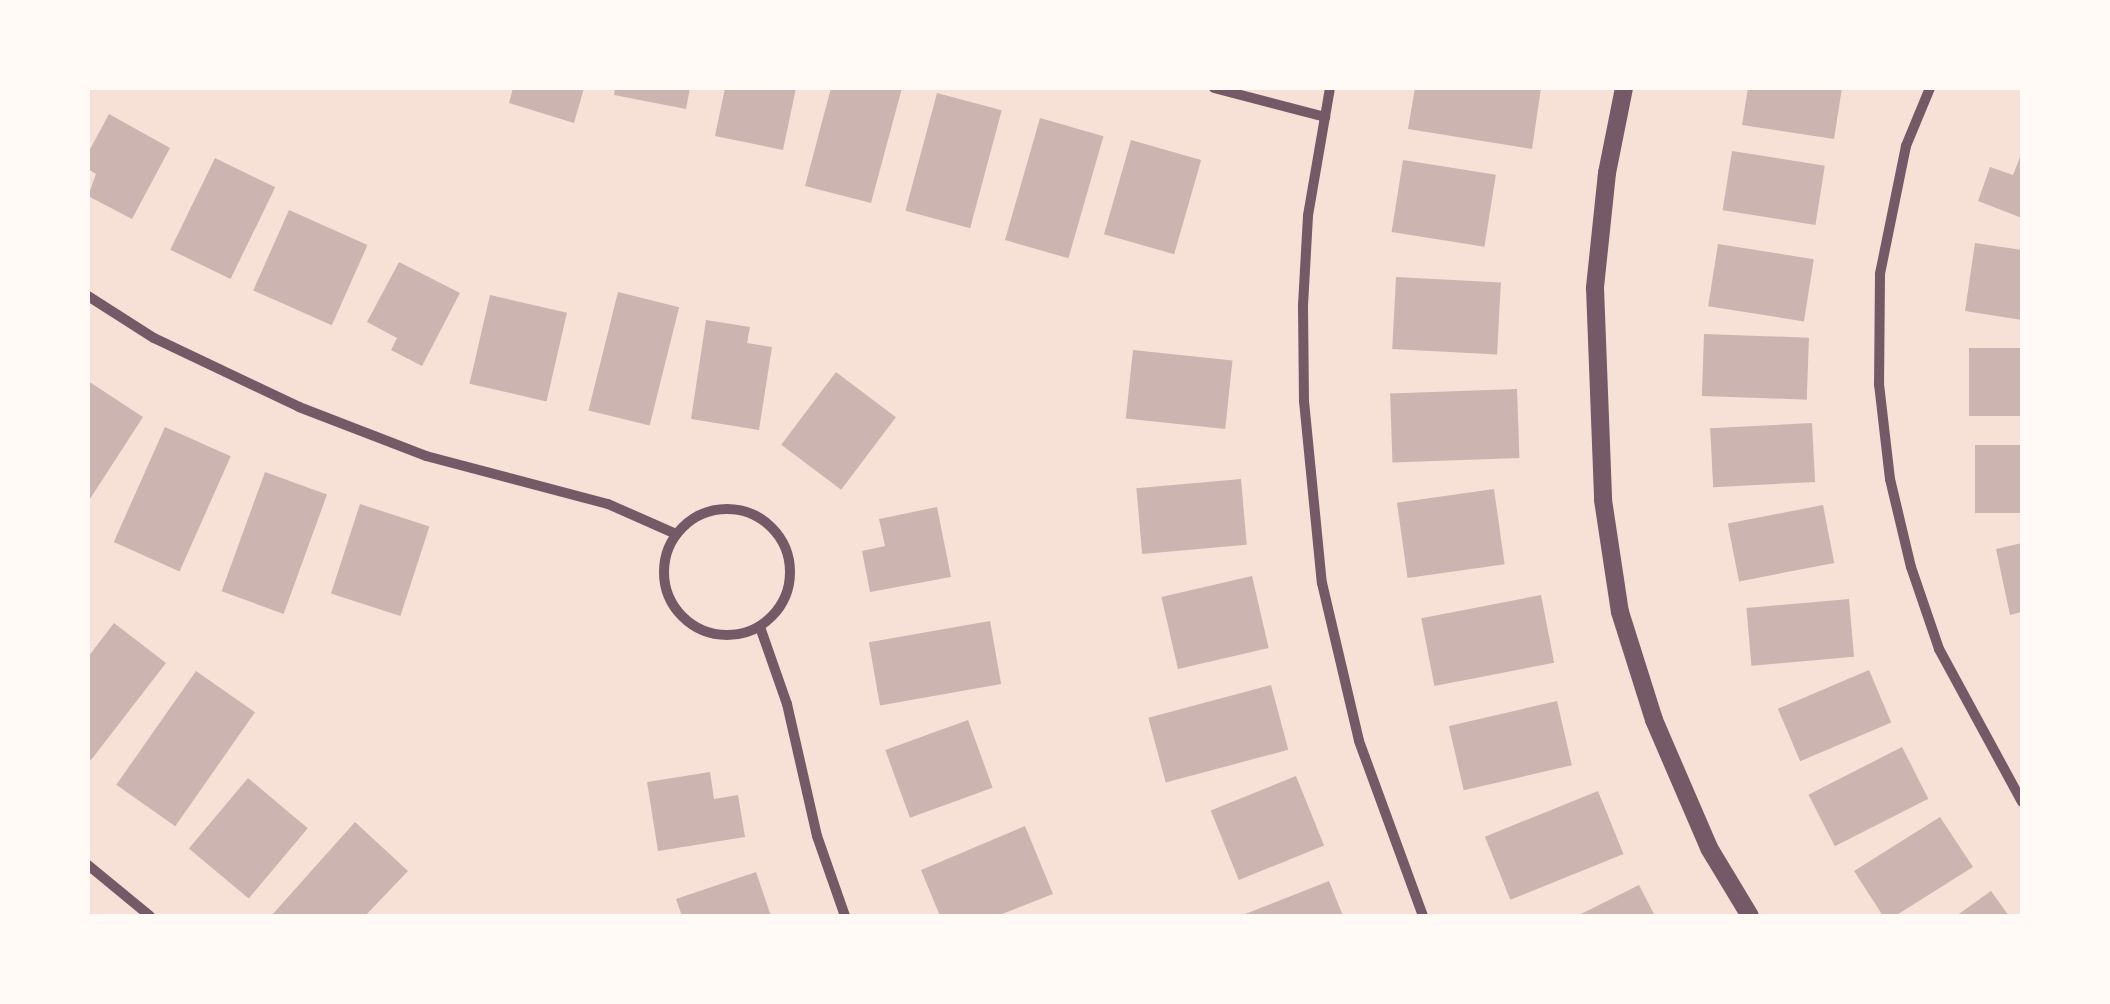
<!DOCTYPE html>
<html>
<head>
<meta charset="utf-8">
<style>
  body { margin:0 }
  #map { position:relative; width:2110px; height:1004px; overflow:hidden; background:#f7e1d7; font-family:Commissioner,sans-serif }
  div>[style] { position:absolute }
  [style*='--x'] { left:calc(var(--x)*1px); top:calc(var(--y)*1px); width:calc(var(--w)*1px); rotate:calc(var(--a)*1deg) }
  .building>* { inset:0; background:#ccb4b1; transform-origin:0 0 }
  .minor>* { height:10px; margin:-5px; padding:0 5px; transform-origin:5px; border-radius:5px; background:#755966 }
  .minor>.ring { margin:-5px; padding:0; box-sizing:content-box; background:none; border:10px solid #755966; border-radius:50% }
  .tertiary>* { height:18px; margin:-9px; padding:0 9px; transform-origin:9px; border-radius:9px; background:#755966 }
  span { translate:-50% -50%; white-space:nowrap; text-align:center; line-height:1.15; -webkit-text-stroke:8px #fffaf5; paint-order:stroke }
  .frame { position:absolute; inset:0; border:90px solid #fffaf5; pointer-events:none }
</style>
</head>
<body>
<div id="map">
  <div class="building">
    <div style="clip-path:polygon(513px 88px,584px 88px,574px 123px,509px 103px)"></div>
    <div style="clip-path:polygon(615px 88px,690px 88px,686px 109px,614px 95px)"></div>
    <div style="clip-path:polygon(725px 88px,796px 88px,783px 150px,715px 136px)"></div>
    <div style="clip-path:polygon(831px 88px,902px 88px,871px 203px,805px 186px)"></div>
    <div style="clip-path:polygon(1415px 88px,1541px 88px,1532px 149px,1408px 129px)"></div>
    <div style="clip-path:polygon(1748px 88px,1842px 88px,1834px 139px,1742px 125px)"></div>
    <div style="left:937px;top:93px;width:67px;height:122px;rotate:15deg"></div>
    <div style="clip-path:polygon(109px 114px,170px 148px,132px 219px,88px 196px,96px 174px,88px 169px,88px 153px)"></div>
    <div style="left:1040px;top:118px;width:66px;height:127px;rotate:16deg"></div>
    <div style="left:1131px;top:140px;width:73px;height:98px;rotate:16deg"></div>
    <div style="left:1732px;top:151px;width:94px;height:60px;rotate:9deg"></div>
    <div style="clip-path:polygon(2022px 152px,2022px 218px,1978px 201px,1990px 167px,2013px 175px)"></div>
    <div style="left:215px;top:158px;width:67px;height:102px;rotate:26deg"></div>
    <div style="left:1403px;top:160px;width:94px;height:73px;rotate:9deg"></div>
    <div style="left:289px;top:210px;width:86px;height:88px;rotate:24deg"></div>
    <div style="clip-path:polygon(1975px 243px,2022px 250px,2022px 320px,1965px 311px)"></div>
    <div style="left:1718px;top:244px;width:97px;height:63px;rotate:9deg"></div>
    <div style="clip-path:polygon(399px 262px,460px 293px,422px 366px,391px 350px,397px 338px,367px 322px)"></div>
    <div style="left:1396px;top:277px;width:105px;height:72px;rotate:3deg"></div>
    <div style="left:618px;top:292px;width:63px;height:122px;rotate:14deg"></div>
    <div style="left:490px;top:295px;width:79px;height:91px;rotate:13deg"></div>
    <div style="clip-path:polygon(706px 320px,750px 327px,747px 343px,772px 347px,759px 430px,691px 419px)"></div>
    <div style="left:1704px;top:334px;width:105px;height:62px;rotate:2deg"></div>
    <div style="left:1969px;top:348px;width:53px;height:68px"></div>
    <div style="left:1133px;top:350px;width:100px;height:69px;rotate:6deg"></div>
    <div style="left:836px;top:372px;width:75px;height:91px;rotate:37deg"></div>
    <div style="clip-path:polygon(88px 381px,143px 417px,88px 502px)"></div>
    <div style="left:1517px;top:389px;width:69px;height:127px;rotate:88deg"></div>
    <div style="left:1812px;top:423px;width:59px;height:102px;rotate:87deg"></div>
    <div style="left:165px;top:427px;width:72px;height:126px;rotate:24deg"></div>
    <div style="left:2022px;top:445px;width:68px;height:47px;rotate:90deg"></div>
    <div style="left:265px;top:472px;width:66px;height:127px;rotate:20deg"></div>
    <div style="left:1241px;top:479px;width:66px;height:105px;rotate:85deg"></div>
    <div style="left:1494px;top:489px;width:76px;height:98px;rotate:82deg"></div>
    <div style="left:360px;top:504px;width:73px;height:94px;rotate:18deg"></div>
    <div style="left:1823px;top:505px;width:59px;height:97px;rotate:79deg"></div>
    <div style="clip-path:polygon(937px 507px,951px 577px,870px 592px,862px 551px,885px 546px,879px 519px)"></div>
    <div style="clip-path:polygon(2022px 543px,2022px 612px,2010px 615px,1996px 549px)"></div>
    <div style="left:1252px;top:576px;width:74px;height:93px;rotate:77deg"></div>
    <div style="left:1541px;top:595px;width:69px;height:122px;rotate:79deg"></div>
    <div style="left:1849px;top:599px;width:58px;height:103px;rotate:85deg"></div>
    <div style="left:990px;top:621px;width:64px;height:123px;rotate:80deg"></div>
    <div style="clip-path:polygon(114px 623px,166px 663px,91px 760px,88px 757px,88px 657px)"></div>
    <div style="left:1869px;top:670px;width:57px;height:99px;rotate:67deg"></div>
    <div style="left:196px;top:671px;width:72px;height:139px;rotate:35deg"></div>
    <div style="left:1271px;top:685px;width:67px;height:127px;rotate:75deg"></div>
    <div style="left:1557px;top:701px;width:66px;height:111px;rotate:77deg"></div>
    <div style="left:968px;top:720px;width:72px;height:88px;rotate:70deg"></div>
    <div style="left:1902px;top:747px;width:58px;height:105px;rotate:63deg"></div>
    <div style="clip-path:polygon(710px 772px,714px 799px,738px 795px,745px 837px,658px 851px,647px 782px)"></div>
    <div style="left:1296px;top:776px;width:75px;height:92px;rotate:68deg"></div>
    <div style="left:248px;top:778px;width:78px;height:92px;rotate:40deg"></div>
    <div style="left:1598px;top:791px;width:68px;height:122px;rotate:68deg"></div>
    <div style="clip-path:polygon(1940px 817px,1973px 867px,1895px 916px,1883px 916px,1854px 871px)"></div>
    <div style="clip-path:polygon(355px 822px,408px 871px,365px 916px,271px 916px)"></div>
    <div style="clip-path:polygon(1025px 826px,1053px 894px,997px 916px,940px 916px,921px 870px)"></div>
    <div style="clip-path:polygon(756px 872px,771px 916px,682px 916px,676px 899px)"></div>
    <div style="clip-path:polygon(1329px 881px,1343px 916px,1240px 916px)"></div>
    <div style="clip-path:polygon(1639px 885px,1655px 916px,1577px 916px)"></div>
    <div style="clip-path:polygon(1991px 891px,2009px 916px,1956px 916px)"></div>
  </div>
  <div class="minor">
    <div style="--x:1214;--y:88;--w:115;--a:14.6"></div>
    <div style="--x:1330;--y:88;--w:130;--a:99.8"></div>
    <div style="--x:1308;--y:216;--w:90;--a:93.2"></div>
    <div style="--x:1303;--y:306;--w:95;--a:89.4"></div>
    <div style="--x:1304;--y:401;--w:183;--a:84.4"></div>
    <div style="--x:1322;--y:583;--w:162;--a:76.8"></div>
    <div style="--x:1359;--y:741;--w:186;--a:69.9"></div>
    <div style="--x:1930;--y:88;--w:63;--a:112.5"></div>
    <div style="--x:1906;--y:146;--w:131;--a:101.5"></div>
    <div style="--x:1880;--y:274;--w:110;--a:90.5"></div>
    <div style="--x:1879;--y:384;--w:96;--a:83.4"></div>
    <div style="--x:1890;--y:479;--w:90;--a:76.6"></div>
    <div style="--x:1911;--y:567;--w:87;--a:71.1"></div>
    <div style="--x:1939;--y:649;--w:174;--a:61.5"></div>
    <div style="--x:88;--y:296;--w:78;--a:32.5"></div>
    <div style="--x:154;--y:338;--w:161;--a:25.4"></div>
    <div style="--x:299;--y:407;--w:136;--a:21.1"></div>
    <div style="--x:426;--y:456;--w:188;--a:14.8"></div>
    <div style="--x:608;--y:504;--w:74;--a:23.8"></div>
    <div class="ring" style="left:664px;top:509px;width:116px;height:116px"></div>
    <div style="--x:760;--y:627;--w:82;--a:70.7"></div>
    <div style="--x:787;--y:704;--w:135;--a:77.2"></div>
    <div style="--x:817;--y:836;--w:85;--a:70.7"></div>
    <div style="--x:88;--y:865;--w:80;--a:39.4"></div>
  </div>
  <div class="tertiary">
    <div style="--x:1624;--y:88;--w:87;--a:101.3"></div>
    <div style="--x:1607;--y:173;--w:116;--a:96"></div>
    <div style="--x:1595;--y:288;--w:212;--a:87.8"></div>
    <div style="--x:1603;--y:500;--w:113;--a:81.4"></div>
    <div style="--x:1620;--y:612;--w:113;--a:72.5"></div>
    <div style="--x:1654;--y:720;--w:139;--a:66.7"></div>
    <div style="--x:1709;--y:848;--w:79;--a:58.9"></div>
  </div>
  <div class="frame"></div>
</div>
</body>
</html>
